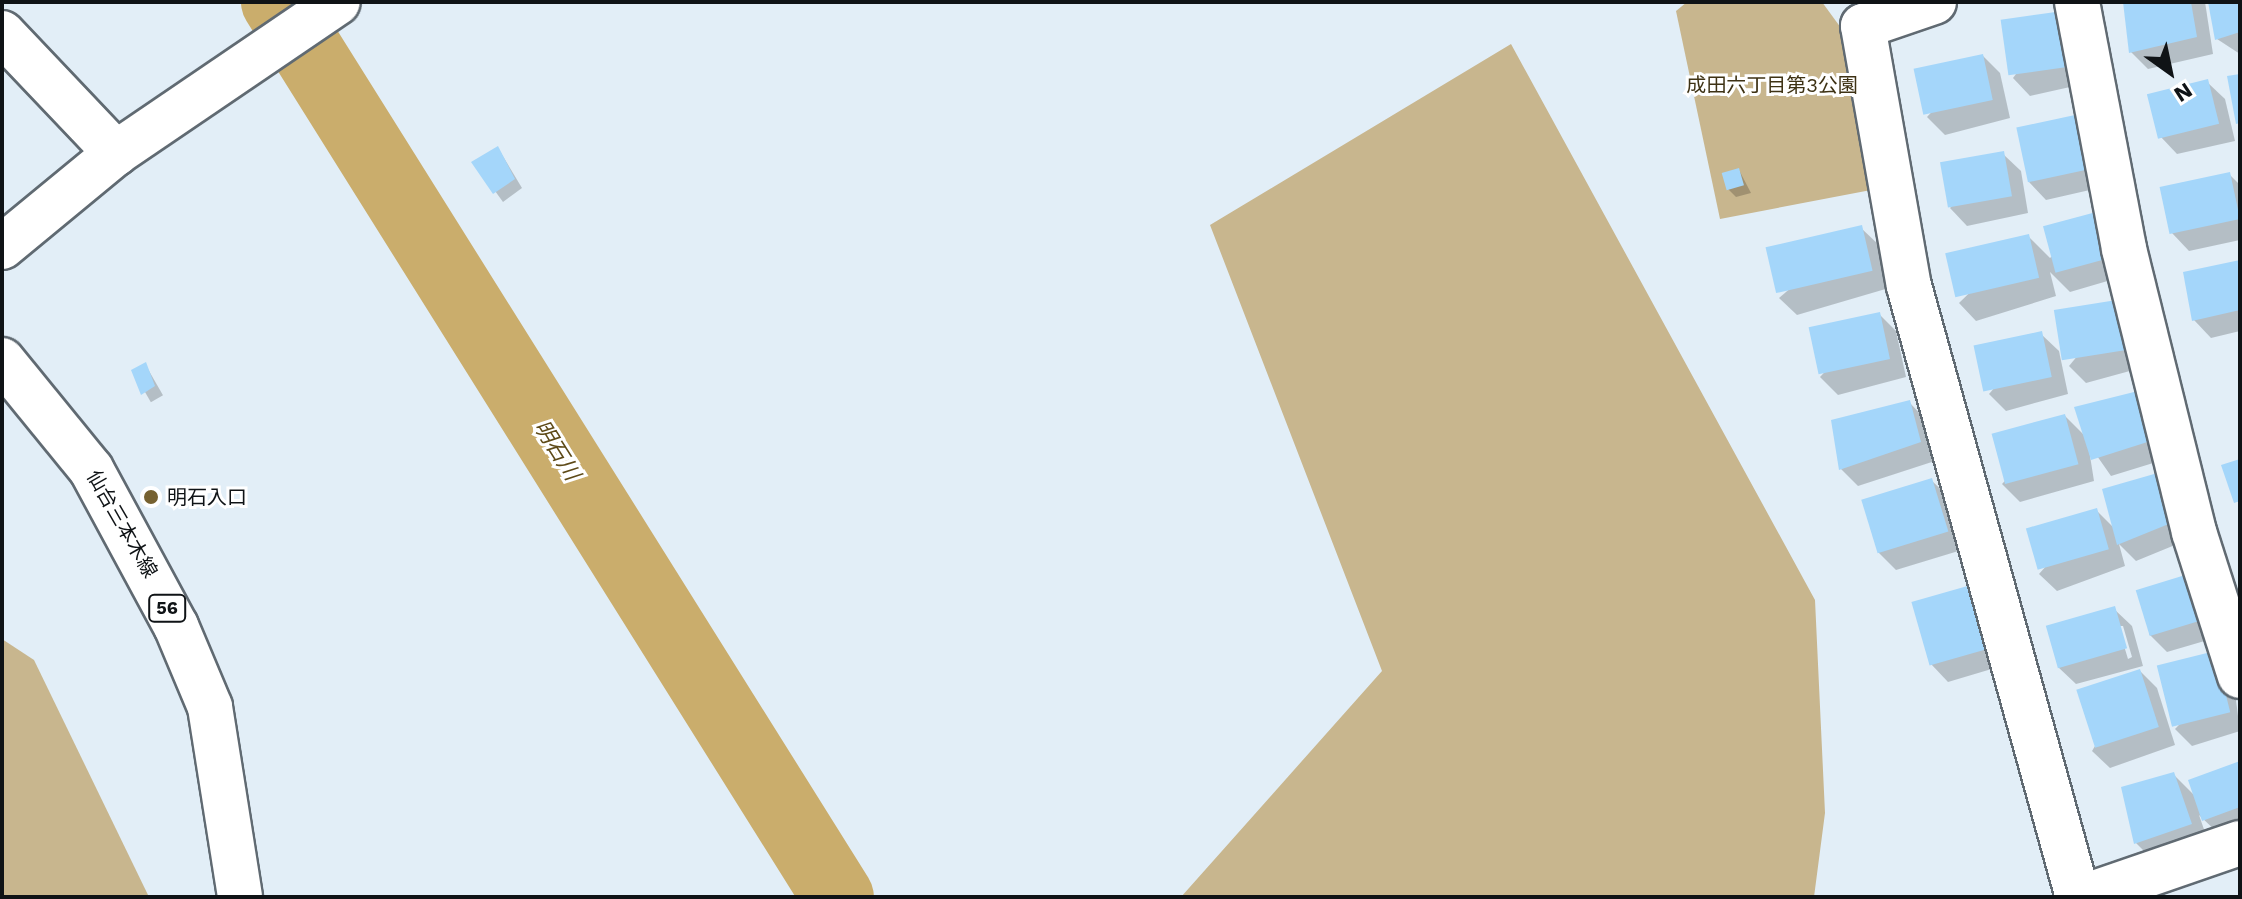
<!DOCTYPE html>
<html>
<head>
<meta charset="utf-8">
<style>
  body { margin:0 }
  #map { position:relative; width:2242px; height:899px; overflow:hidden; background:#e2eef7; font-family:"Work Sans","Noto Sans JP",sans-serif }
  div>[style] { position:absolute }
  [style*='--x'] { left:calc(var(--x)*1px); top:calc(var(--y)*1px); width:calc(var(--w)*1px); rotate:calc(var(--a)*1deg) }
  .green>* { inset:0; background:#c8b68e }
  .shadow>* { inset:0; background:#0003; transform-origin:0 0 }
  .river>* { height:72px; margin:-36px; padding:0 36px; transform-origin:36px; border-radius:36px; background:#caad6c }
  .building>* { inset:0; background:#a4d6fa; transform-origin:0 0 }
  .roads { filter:drop-shadow(2px 0 #606a72) drop-shadow(-2px 0 #606a72) drop-shadow(0 2px #606a72) drop-shadow(0 -2px #606a72) }
  .minor>* { height:44px; margin:-22px; padding:0 22px; transform-origin:22px; border-radius:22px; background:#fff }
  .tertiary>* { height:44px; margin:-22px; padding:0 22px; transform-origin:22px; border-radius:22px; background:#fff }
  .primary>* { height:44px; margin:-22px; padding:0 22px; transform-origin:22px; border-radius:22px; background:#fff }
  .dots>* { width:22px; height:22px; translate:-50% -50%; box-sizing:border-box; border:4px solid #fff; border-radius:50% }
  span { translate:-50% -50%; white-space:nowrap; text-align:center; line-height:1.15; -webkit-text-stroke:6px #fff; paint-order:stroke }
  .shield-label span { padding:2px 6px; background:#fff; border:2px solid; border-radius:6px; -webkit-text-stroke-width:0 }
  .shield-label { font-size:18px; color:#0f1316; font-weight:700 }
  .park-label { font-size:20px; color:#3e3214 }
  .poi-label { font-size:20px; color:#0f1316 }
  .left { translate:0 -50%; text-align:left }
  .street-label { font-size:20px; color:#0f1316 }
  .water-label { font-size:22px; color:#5e4a17; font-style:italic }
  .frame { position:absolute; inset:0; border:4px solid #0f1316; pointer-events:none }
  .north { position:absolute; left:2130px; top:32px; width:80px; height:80px; -webkit-text-stroke:6px #fff; paint-order:stroke; rotate:147deg; font-size:22px; font-weight:700; line-height:32px; text-align:center; color:#0f1316 }
  .north::after { content:''; display:block; margin:auto; width:28px; height:36px; background:#0f1316; clip-path:polygon(50% 0,100% 100%,50% 72%,0 100%) }
</style>
</head>
<body>
<div id="map">
  <div class="green">
    <div style="clip-path:polygon(1687px 2px,1822px 2px,1841px 28px,1871px 190px,1720px 219px,1676px 11px)"></div>
    <div style="clip-path:polygon(1511px 44px,1815px 600px,1825px 813px,1814px 897px,1181px 897px,1382px 671px,1210px 225px)"></div>
    <div style="clip-path:polygon(2px 639px,34px 660px,149px 897px,2px 897px)"></div>
  </div>
  <div class="shadow">
    <div style="clip-path:polygon(2125px 2px,2205px 2px,2213px 54px,2148px 69px,2131px 52px)"></div>
    <div style="clip-path:polygon(2210px 2px,2240px 2px,2240px 54px,2217px 39px)"></div>
    <div style="clip-path:polygon(2062px 13px,2088px 83px,2030px 96px,2013px 78px)"></div>
    <div style="clip-path:polygon(1983px 56px,2000px 73px,2010px 118px,1945px 135px,1927px 117px)"></div>
    <div style="clip-path:polygon(2207px 82px,2225px 99px,2235px 141px,2177px 154px,2160px 136px)"></div>
    <div style="clip-path:polygon(evenodd,2075px 117px,2092px 134px,2103px 187px,2046px 200px,2029px 182px,2075px 117px,2077px 134px,2082px 134px,2091px 179px,2087px 180px,2077px 134px)"></div>
    <div style="clip-path:polygon(498px 148px,522px 188px,503px 202px,474px 162px)"></div>
    <div style="clip-path:polygon(2003px 154px,2021px 171px,2028px 213px,1967px 226px,1950px 208px)"></div>
    <div style="clip-path:polygon(1739px 170px,1751px 193px,1736px 197px,1727px 188px)"></div>
    <div style="clip-path:polygon(2229px 174px,2240px 185px,2240px 240px,2189px 251px,2172px 233px)"></div>
    <div style="clip-path:polygon(2099px 214px,2128px 275px,2070px 292px,2050px 272px,2056px 296px,1976px 321px,1959px 303px,2028px 236px,2050px 258px)"></div>
    <div style="clip-path:polygon(1861px 228px,1879px 245px,1889px 288px,1797px 315px,1779px 298px)"></div>
    <div style="clip-path:polygon(2240px 262px,2240px 331px,2211px 338px,2194px 320px)"></div>
    <div style="clip-path:polygon(2123px 301px,2148px 366px,2086px 383px,2069px 366px)"></div>
    <div style="clip-path:polygon(1879px 314px,1896px 331px,1906px 377px,1838px 395px,1820px 377px)"></div>
    <div style="clip-path:polygon(2041px 334px,2059px 351px,2068px 394px,2006px 411px,1989px 394px)"></div>
    <div style="left:145px;top:364px;width:36px;height:14px;rotate:60deg"></div>
    <div style="clip-path:polygon(2149px 390px,2176px 456px,2111px 476px,2088px 443px,2094px 481px,2020px 502px,2002px 484px,2065px 416px,2086px 437px)"></div>
    <div style="clip-path:polygon(1909px 402px,1926px 420px,1938px 460px,1858px 486px,1841px 469px)"></div>
    <div style="clip-path:polygon(1931px 480px,1949px 497px,1965px 549px,1896px 570px,1878px 552px)"></div>
    <div style="clip-path:polygon(2104px 490px,2197px 536px,2136px 561px,2119px 544px,2125px 566px,2057px 591px,2039px 574px,2096px 510px,2114px 528px)"></div>
    <div style="clip-path:polygon(2194px 574px,2225px 635px,2167px 652px,2149px 634px)"></div>
    <div style="clip-path:polygon(1971px 588px,2005px 665px,1948px 682px,1931px 664px)"></div>
    <div style="clip-path:polygon(evenodd,2114px 609px,2132px 626px,2143px 666px,2076px 684px,2058px 667px,2114px 609px,2118px 626px,2123px 626px,2132px 657px,2128px 659px,2118px 626px)"></div>
    <div style="clip-path:polygon(2232px 670px,2240px 731px,2192px 746px,2175px 729px)"></div>
    <div style="clip-path:polygon(2140px 671px,2157px 688px,2175px 745px,2110px 768px,2092px 751px)"></div>
    <div style="clip-path:polygon(2240px 763px,2240px 831px,2222px 837px,2199px 815px,2208px 841px,2153px 860px,2136px 843px,2173px 774px,2196px 797px)"></div>
  </div>
  <div class="river">
    <div style="--x:277;--y:2;--w:1056;--a:57.92"></div>
  </div>
  <div class="building">
    <div style="clip-path:polygon(2123px 2px,2191px 2px,2197px 37px,2129px 53px)"></div>
    <div style="clip-path:polygon(2208px 2px,2240px 2px,2240px 32px,2215px 40px)"></div>
    <div style="left:2063px;top:11px;width:56px;height:63px;rotate:82deg"></div>
    <div style="left:1983px;top:54px;width:47px;height:71px;rotate:78deg"></div>
    <div style="clip-path:polygon(2240px 74px,2240px 123px,2236px 124px,2227px 76px)"></div>
    <div style="left:2208px;top:79px;width:46px;height:63px;rotate:76deg"></div>
    <div style="left:2075px;top:115px;width:56px;height:60px;rotate:78deg"></div>
    <div style="clip-path:polygon(498px 146px,515px 179px,493px 194px,471px 162px)"></div>
    <div style="left:2004px;top:151px;width:46px;height:65px;rotate:80deg"></div>
    <div style="left:1739px;top:168px;width:18px;height:18px;rotate:74deg"></div>
    <div style="left:2230px;top:172px;width:48px;height:72px;rotate:78deg"></div>
    <div style="left:2100px;top:211px;width:48px;height:59px;rotate:75deg"></div>
    <div style="left:1862px;top:225px;width:47px;height:99px;rotate:77deg"></div>
    <div style="left:2029px;top:234px;width:45px;height:86px;rotate:77deg"></div>
    <div style="clip-path:polygon(2240px 260px,2240px 310px,2192px 321px,2183px 272px)"></div>
    <div style="left:2123px;top:299px;width:51px;height:70px;rotate:81deg"></div>
    <div style="left:1880px;top:312px;width:48px;height:73px;rotate:78deg"></div>
    <div style="left:2042px;top:331px;width:47px;height:70px;rotate:78deg"></div>
    <div style="clip-path:polygon(146px 362px,155px 386px,141px 395px,131px 370px)"></div>
    <div style="clip-path:polygon(2150px 388px,2160px 438px,2091px 460px,2074px 407px)"></div>
    <div style="clip-path:polygon(1910px 400px,1921px 442px,1839px 470px,1831px 420px)"></div>
    <div style="left:2065px;top:414px;width:52px;height:76px;rotate:75deg"></div>
    <div style="clip-path:polygon(2240px 459px,2240px 501px,2234px 503px,2221px 465px)"></div>
    <div style="clip-path:polygon(2168px 470px,2181px 519px,2117px 545px,2102px 489px)"></div>
    <div style="left:1932px;top:478px;width:56px;height:74px;rotate:73deg"></div>
    <div style="left:2097px;top:508px;width:43px;height:74px;rotate:74deg"></div>
    <div style="left:2195px;top:572px;width:48px;height:62px;rotate:73deg"></div>
    <div style="left:1971px;top:585px;width:66px;height:62px;rotate:74deg"></div>
    <div style="left:2115px;top:606px;width:44px;height:72px;rotate:74deg"></div>
    <div style="left:2215px;top:651px;width:63px;height:60px;rotate:76deg"></div>
    <div style="left:2140px;top:669px;width:61px;height:67px;rotate:72deg"></div>
    <div style="clip-path:polygon(2240px 761px,2240px 807px,2202px 821px,2188px 780px)"></div>
    <div style="clip-path:polygon(2174px 772px,2192px 824px,2134px 844px,2121px 787px)"></div>
  </div>
  <div class="roads">
    <div class="minor">
      <div style="--x:1934;--y:2;--w:75;--a:161.3"></div>
      <div style="--x:1863;--y:26;--w:264;--a:80"></div>
      <div style="--x:1909;--y:286;--w:634;--a:74.54"></div>
      <div style="--x:2077;--y:2;--w:251;--a:79.2"></div>
      <div style="--x:2124;--y:249;--w:292;--a:76.1"></div>
      <div style="--x:2194;--y:532;--w:151;--a:72.3"></div>
      <div style="--x:2;--y:33;--w:166;--a:46.5"></div>
      <div style="--x:2083;--y:897;--w:166;--a:-19"></div>
    </div>
    <div class="tertiary">
      <div style="--x:2;--y:247;--w:148;--a:-39.5"></div>
      <div style="--x:116;--y:153;--w:268;--a:-34.2"></div>
    </div>
    <div class="primary">
      <div style="--x:2;--y:360;--w:141;--a:50.8"></div>
      <div style="--x:91;--y:469;--w:179;--a:61.6"></div>
      <div style="--x:176;--y:626;--w:88;--a:67.2"></div>
      <div style="--x:210;--y:707;--w:192;--a:81"></div>
    </div>
  </div>
  <div class="dots">
    <div style="left:151px;top:497px;background:#766130"></div>
  </div>
  <div class="shield-label">
    <span style="left:167px;top:608px">56</span>
  </div>
  <div class="park-label">
    <span style="left:1772px;top:85px">成田六丁目第3公園</span>
  </div>
  <div class="poi-label">
    <span class="left" style="left:167px;top:497px">明石入口</span>
  </div>
  <div class="street-label">
    <span style="left:122px;top:524px;rotate:60deg">仙台三本木線</span>
  </div>
  <div class="water-label">
    <span style="left:557px;top:450px;rotate:58deg">明石川</span>
  </div>
  <div class="frame"></div>
  <div class="north">N</div>
</div>
</body>
</html>
